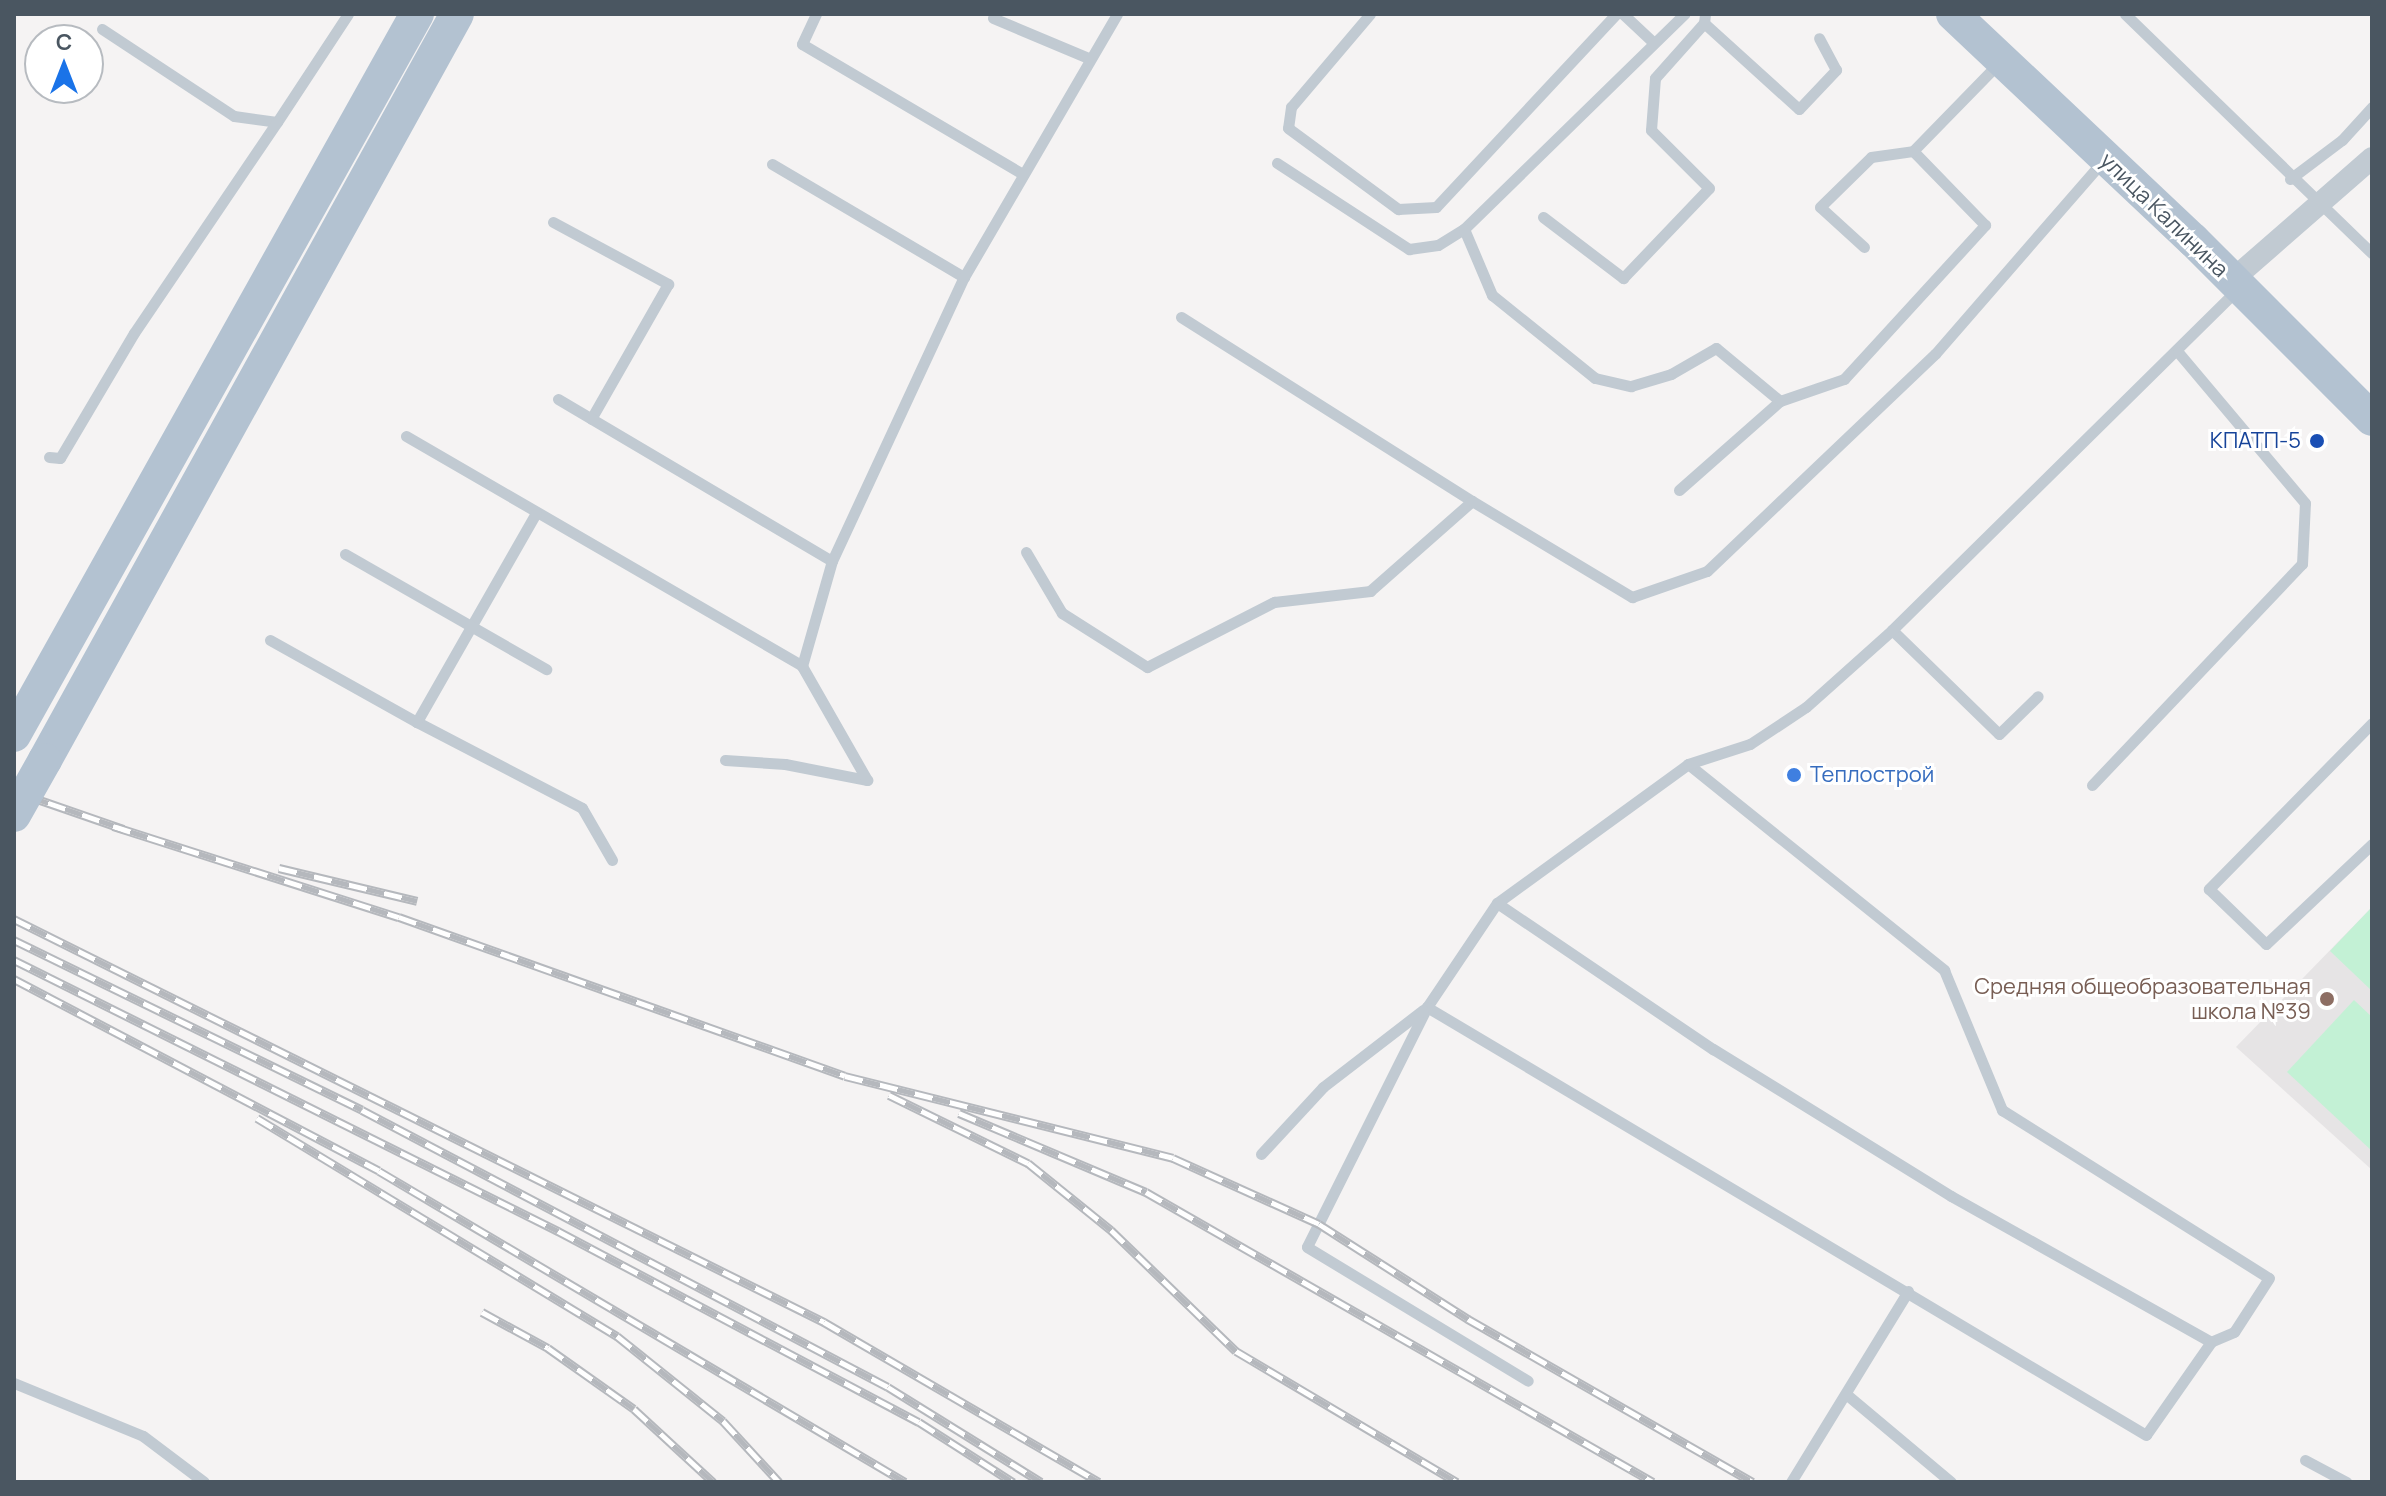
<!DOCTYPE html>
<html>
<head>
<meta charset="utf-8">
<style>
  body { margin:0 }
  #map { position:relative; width:2386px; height:1496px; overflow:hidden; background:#f5f3f3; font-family:Manrope,sans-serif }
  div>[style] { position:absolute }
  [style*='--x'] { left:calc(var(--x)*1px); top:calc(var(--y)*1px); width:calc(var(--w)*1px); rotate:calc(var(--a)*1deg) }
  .education>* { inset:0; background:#e6e4e5 }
  .green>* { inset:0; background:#c3f1d5 }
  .lane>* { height:11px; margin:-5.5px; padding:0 5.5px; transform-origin:5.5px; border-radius:5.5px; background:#c1cad2 }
  .street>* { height:22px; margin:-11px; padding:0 11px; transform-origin:11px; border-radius:11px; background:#c1cad2 }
  .primary>* { height:34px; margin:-17px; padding:0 17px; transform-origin:17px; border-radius:17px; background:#b3c2d1 }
  .rail>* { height:9px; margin-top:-4.5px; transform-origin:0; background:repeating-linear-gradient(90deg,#fff 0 18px,#b5b8bd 0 36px); box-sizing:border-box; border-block:2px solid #b5b8bd }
  .primary-bridge>* { height:34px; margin:-17px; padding:0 17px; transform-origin:17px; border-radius:17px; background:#b3c2d1 }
  .dots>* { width:22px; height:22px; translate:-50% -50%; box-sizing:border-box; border:4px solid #fff; border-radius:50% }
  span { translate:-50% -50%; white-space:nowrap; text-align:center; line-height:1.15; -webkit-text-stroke:6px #fff; paint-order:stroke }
  .street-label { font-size:22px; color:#4a5661 }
  .transit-label { font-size:22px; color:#164399 }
  .right { translate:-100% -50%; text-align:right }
  .shop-label { font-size:22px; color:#366cbe }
  .left { translate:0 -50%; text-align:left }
  .education-label { font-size:22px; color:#785e54 }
  .frame { position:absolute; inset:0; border:16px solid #4a5661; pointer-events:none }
  .north { position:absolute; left:24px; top:24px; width:80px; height:80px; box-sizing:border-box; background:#fff; border:2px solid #b7bbc0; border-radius:50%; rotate:0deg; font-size:22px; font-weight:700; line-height:32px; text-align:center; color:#4a5661 }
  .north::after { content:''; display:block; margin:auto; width:28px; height:36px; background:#1a73e8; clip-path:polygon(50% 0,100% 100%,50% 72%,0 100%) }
</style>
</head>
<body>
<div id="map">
  <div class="education">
    <div style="clip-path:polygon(2372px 907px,2372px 1170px,2236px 1047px)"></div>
  </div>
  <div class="green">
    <div style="clip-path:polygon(2372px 907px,2372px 991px,2330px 951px)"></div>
    <div style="clip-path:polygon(2354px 1000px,2372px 1017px,2372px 1151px,2287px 1072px)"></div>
  </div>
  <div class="lane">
    <div style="--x:816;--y:14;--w:33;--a:115"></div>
    <div style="--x:802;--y:44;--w:256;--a:30.5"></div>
    <div style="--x:1370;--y:14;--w:122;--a:130.3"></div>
    <div style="--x:1291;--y:107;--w:21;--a:98"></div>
    <div style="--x:1288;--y:128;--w:137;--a:36.4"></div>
    <div style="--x:1398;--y:209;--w:38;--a:-3"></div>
    <div style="--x:1436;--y:207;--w:264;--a:-47"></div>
    <div style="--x:1623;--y:14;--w:42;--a:43.1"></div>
    <div style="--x:1705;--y:14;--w:9;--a:96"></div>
    <div style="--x:1704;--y:23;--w:128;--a:42.2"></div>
    <div style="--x:1799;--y:109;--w:54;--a:-46.5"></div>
    <div style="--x:1836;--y:70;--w:36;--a:-118"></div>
    <div style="--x:2125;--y:14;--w:344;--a:44.1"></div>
    <div style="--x:993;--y:18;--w:103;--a:22.8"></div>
    <div style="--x:102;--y:29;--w:158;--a:33.4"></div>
    <div style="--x:234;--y:116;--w:43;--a:7.9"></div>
    <div style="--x:277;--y:122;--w:129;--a:-56.7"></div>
    <div style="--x:1277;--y:163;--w:158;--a:33.1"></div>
    <div style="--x:1409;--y:249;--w:29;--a:-8"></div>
    <div style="--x:1438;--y:245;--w:31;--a:-32"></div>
    <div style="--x:1464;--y:229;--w:308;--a:-44.3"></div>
    <div style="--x:772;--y:164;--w:223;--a:30.5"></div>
    <div style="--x:2290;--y:179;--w:65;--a:-36.9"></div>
    <div style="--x:2342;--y:140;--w:45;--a:-47.7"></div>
    <div style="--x:1543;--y:217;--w:101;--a:37.3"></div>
    <div style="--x:1623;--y:278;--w:124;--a:-46.3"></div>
    <div style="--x:1709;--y:188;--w:82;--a:-135"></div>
    <div style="--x:1651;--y:130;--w:52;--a:-85.6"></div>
    <div style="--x:1655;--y:78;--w:74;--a:-48.3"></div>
    <div style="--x:553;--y:222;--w:131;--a:28.3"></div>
    <div style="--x:668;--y:284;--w:155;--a:119.7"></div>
    <div style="--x:1464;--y:229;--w:72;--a:67"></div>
    <div style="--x:1492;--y:295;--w:132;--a:38.9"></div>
    <div style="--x:1595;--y:378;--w:37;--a:13"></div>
    <div style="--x:1631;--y:386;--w:42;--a:-16.7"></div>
    <div style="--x:1671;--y:374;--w:52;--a:-30"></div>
    <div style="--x:1716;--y:348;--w:83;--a:39.6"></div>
    <div style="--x:1864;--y:247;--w:59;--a:-137.7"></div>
    <div style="--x:1820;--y:207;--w:71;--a:-44.4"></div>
    <div style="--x:1871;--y:157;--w:42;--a:-8.1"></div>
    <div style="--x:1181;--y:317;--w:344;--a:32.3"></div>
    <div style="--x:558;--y:399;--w:318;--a:30.6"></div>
    <div style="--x:406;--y:436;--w:458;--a:30.1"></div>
    <div style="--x:49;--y:457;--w:11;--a:5"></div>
    <div style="--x:60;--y:458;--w:145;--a:-59.4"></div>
    <div style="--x:134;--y:333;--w:255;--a:-55.9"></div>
    <div style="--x:1679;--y:490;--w:135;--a:-41.4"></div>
    <div style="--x:1780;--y:401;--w:68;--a:-19"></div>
    <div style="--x:1844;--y:379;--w:209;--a:-47.5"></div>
    <div style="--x:1985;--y:225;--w:103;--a:-134.2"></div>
    <div style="--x:1913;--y:151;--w:122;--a:-45.7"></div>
    <div style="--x:536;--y:513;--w:241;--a:119.7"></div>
    <div style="--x:417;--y:722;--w:186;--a:27.5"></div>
    <div style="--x:582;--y:808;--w:60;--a:60"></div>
    <div style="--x:1026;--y:552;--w:71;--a:59.5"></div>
    <div style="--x:1062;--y:613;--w:101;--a:32.4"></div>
    <div style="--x:1147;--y:667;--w:143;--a:-27.1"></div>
    <div style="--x:1274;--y:602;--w:97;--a:-6.5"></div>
    <div style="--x:1370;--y:591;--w:136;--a:-41.4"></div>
    <div style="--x:1472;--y:501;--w:187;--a:31"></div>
    <div style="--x:1632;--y:597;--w:79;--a:-19.1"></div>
    <div style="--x:1707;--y:571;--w:315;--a:-43.6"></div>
    <div style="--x:1935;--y:354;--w:256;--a:-49"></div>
    <div style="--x:345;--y:554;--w:232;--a:29.8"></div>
    <div style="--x:1892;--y:630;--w:149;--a:44.2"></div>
    <div style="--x:1999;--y:734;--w:54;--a:-44.3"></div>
    <div style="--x:270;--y:640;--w:168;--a:29.2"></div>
    <div style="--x:2372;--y:723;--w:233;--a:134.5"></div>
    <div style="--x:2209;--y:889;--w:79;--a:44"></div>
    <div style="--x:2266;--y:944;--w:146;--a:-43.3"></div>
    <div style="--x:725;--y:760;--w:60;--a:3.8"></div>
    <div style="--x:785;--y:764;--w:84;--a:11"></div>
    <div style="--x:867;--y:780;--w:131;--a:-119.7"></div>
    <div style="--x:802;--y:666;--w:109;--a:-74.1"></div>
    <div style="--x:832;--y:561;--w:313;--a:-65.1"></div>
    <div style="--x:964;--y:277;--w:304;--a:-59.8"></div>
    <div style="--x:1688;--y:764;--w:329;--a:38.8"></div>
    <div style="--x:1944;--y:970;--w:152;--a:67.5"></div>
    <div style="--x:2002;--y:1110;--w:315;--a:32.2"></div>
    <div style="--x:2269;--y:1278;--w:64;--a:122.9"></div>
    <div style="--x:2234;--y:1332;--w:25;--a:157"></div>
    <div style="--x:2211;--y:1342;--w:113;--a:125"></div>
    <div style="--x:2146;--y:1435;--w:837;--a:-149.24"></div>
    <div style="--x:1427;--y:1007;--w:125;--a:-56.1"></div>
    <div style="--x:1497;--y:903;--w:236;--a:-36"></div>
    <div style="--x:1688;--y:764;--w:65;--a:-17.9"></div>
    <div style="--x:1750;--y:744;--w:67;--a:-33.5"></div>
    <div style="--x:1806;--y:707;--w:115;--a:-41.8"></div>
    <div style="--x:1892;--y:630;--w:486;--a:-44.6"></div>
    <div style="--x:2092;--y:785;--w:305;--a:-46.5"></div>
    <div style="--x:2302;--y:564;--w:61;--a:-87.2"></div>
    <div style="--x:2305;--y:503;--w:197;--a:-130.1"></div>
    <div style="--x:1497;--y:903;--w:261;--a:34.1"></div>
    <div style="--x:1713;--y:1049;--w:280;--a:31.7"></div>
    <div style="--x:1951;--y:1196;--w:298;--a:29.3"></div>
    <div style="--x:1427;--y:1007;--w:268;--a:116.6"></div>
    <div style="--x:1307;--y:1247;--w:258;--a:31.2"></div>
    <div style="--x:1261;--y:1154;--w:91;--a:-47.2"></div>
    <div style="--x:1323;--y:1087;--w:126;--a:-37.6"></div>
    <div style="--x:14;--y:1383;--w:139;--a:22.3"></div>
    <div style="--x:143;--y:1436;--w:76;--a:37"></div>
    <div style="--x:1846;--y:1394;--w:137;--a:40"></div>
    <div style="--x:2305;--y:1460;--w:47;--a:28.2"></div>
    <div style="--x:1791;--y:1482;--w:224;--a:-58.5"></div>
  </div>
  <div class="street">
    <div style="--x:2231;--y:281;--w:187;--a:-41.1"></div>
  </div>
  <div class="primary">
    <div style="--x:1953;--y:14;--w:330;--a:43.3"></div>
    <div style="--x:2193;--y:240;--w:253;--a:45"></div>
    <div style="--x:14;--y:735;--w:826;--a:-60.8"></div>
    <div style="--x:45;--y:760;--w:852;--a:-61.09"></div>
  </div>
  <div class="rail">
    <div style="--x:14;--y:791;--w:116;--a:19.1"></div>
    <div style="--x:113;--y:826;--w:300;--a:17.7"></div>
    <div style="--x:399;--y:917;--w:473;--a:19.6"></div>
    <div style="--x:845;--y:1076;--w:338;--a:14"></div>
    <div style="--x:1173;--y:1158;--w:160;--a:24.3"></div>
    <div style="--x:1319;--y:1224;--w:177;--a:32.5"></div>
    <div style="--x:1468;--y:1319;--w:328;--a:29.8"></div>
    <div style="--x:279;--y:868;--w:142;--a:13.4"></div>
    <div style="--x:14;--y:919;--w:905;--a:26.45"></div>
    <div style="--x:824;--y:1322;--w:318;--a:30.2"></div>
    <div style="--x:14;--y:940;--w:387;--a:26"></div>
    <div style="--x:362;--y:1110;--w:594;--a:27.77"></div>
    <div style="--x:888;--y:1387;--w:180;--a:31.8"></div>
    <div style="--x:14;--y:960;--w:608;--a:26.48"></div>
    <div style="--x:558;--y:1231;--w:408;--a:27.9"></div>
    <div style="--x:919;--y:1422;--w:112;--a:32.6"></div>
    <div style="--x:14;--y:979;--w:412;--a:27.7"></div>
    <div style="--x:379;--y:1171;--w:611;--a:30.59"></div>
    <div style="--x:889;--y:1095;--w:155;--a:26.1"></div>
    <div style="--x:1028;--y:1163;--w:107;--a:38.9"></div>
    <div style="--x:1111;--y:1230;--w:174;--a:44.1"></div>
    <div style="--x:1236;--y:1351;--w:257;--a:30.7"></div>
    <div style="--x:959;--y:1113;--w:203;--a:22.9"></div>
    <div style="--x:1146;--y:1192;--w:584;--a:29.77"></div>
    <div style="--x:257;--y:1118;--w:421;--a:31.2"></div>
    <div style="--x:617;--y:1336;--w:136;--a:38.7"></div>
    <div style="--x:723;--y:1421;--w:83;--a:47.4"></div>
    <div style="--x:482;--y:1312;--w:75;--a:28.6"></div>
    <div style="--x:548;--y:1348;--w:105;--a:35.3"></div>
    <div style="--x:634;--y:1409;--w:108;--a:42.7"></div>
  </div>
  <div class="primary-bridge">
    <div style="--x:14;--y:815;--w:63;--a:-60.6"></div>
  </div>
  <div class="dots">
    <div style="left:2317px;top:441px;background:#1a4fb4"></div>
    <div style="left:1794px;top:775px;background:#3f7fe0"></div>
    <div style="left:2327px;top:999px;background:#8d6e63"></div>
  </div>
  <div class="street-label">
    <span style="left:2164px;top:215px;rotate:44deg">улица Калинина</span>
  </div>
  <div class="transit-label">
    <span class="right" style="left:2301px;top:441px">КПАТП-5</span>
  </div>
  <div class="shop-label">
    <span class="left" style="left:1810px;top:775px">Теплострой</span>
  </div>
  <div class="education-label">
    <span class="right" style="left:2311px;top:999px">Средняя общеобразовательная<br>школа №39</span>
  </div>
  <div class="frame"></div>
  <div class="north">С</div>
</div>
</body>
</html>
